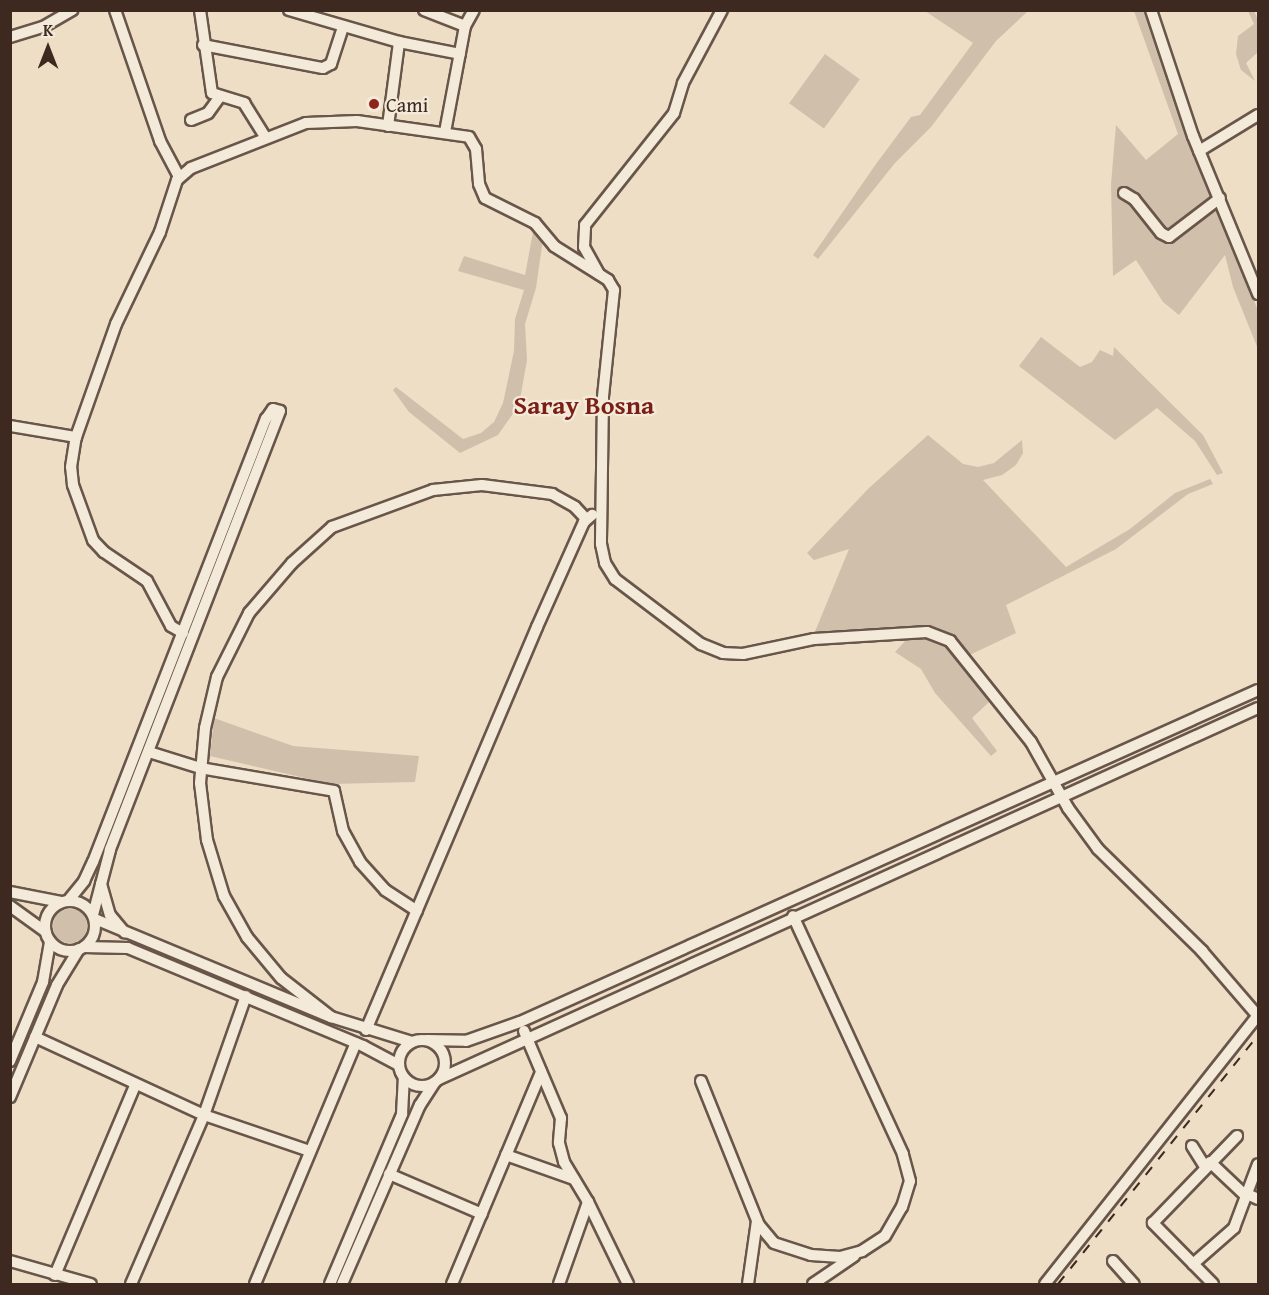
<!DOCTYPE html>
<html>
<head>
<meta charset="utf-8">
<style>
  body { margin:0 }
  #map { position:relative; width:1269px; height:1295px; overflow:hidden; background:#eedec6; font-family:"Gentium Book Plus",serif }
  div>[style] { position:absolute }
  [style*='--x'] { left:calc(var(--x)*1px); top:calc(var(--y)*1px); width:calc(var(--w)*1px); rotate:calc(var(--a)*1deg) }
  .green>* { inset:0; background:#d0bfaa; transform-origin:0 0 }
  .round { border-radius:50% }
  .roads { filter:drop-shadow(2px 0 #69564a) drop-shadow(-2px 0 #69564a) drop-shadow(0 2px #69564a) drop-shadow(0 -2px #69564a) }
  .minor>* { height:10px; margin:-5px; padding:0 5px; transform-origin:5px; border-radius:5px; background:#f4eada }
  .minor>.ring { margin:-5px; padding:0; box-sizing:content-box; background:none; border:10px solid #f4eada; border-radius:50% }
  .rail>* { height:2px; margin-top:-1px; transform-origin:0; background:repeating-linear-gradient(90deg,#3d2920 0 10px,transparent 0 20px) }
  .dots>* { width:16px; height:16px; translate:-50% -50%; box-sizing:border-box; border:3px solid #f4eada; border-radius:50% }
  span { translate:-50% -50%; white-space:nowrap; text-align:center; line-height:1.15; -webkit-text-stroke:4.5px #f4eada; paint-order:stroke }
  .poi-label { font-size:20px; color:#3d2920 }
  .left { translate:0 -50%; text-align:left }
  .district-label { font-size:26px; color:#7a1f14; font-weight:700 }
  .frame { position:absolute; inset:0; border:12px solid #3d2920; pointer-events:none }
  .north { position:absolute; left:18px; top:18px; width:60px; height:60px; -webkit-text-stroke:4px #f4eada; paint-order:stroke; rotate:0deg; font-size:16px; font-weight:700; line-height:24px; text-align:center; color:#3d2920 }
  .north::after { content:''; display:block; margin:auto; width:21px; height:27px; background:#3d2920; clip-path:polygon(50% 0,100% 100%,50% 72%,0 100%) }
</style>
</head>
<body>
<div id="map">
  <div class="green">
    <div style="clip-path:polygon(925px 11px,1028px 11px,996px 41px,931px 127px,895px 163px,818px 259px,813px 255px,876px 164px,911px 117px,920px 115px,973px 43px)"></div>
    <div style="clip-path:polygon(1134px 11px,1145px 11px,1258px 311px,1258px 349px,1233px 287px,1225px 255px,1179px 315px,1163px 302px,1136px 260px,1113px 276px,1111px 184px,1116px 125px,1146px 160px,1178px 134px)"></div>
    <div style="clip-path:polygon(1248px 11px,1254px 11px,1258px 20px,1258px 52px,1246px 63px,1255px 81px,1241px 70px,1236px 54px,1238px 36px,1254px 24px)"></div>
    <div style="left:825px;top:54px;width:43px;height:61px;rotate:36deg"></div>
    <div style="clip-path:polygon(533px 232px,543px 239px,536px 288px,525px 324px,527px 360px,519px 405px,498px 435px,460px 453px,409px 412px,393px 390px,396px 387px,463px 439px,481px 433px,494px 422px,503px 403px,514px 351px,515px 319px,524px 290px,458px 271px,464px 256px,525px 275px)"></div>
    <div style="clip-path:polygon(1041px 337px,1080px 367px,1092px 362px,1100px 350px,1113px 356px,1114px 347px,1203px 435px,1223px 473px,1217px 475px,1195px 441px,1157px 408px,1115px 440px,1019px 366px)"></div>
    <div style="clip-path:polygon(928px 435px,963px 464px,978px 467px,994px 463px,1022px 440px,1023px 453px,1016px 465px,1002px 475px,983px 480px,1066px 567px,1130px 529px,1175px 493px,1210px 479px,1213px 484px,1188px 494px,1116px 549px,1006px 605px,1016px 633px,959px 660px,989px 702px,972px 718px,997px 751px,991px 756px,935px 693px,921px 669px,895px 652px,907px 639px,812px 647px,814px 634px,849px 549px,814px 560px,807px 553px,869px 488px)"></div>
    <div style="clip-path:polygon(214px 718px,293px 746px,419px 756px,415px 782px,331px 784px,210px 756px)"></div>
    <div class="round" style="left:53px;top:909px;width:34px;height:34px"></div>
  </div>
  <div class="roads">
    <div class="minor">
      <div style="--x:115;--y:10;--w:139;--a:71"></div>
      <div style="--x:160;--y:141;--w:40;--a:62"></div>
      <div style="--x:200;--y:10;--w:84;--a:81.8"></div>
      <div style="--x:212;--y:93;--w:34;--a:17"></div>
      <div style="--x:244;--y:103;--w:40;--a:58"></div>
      <div style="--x:289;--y:10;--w:115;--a:16.2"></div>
      <div style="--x:399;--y:42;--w:62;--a:11.1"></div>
      <div style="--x:424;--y:10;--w:44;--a:21.3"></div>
      <div style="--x:465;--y:26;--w:18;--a:-61"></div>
      <div style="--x:1151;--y:10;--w:133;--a:71.6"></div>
      <div style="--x:1193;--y:136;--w:171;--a:67.6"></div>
      <div style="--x:10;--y:37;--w:34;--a:-17"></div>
      <div style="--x:43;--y:27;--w:34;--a:-30"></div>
      <div style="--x:203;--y:45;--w:122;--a:10.9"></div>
      <div style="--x:323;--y:68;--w:9;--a:-27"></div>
      <div style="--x:331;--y:64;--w:40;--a:-72"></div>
      <div style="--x:191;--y:120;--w:18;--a:-22"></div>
      <div style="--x:208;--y:113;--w:19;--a:-54"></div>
      <div style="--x:388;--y:126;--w:85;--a:-82.5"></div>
      <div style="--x:445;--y:132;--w:108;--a:-79.3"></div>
      <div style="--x:1199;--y:151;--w:69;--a:-31.4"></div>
      <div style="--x:1124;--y:193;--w:12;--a:31"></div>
      <div style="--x:1134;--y:199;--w:43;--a:51.5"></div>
      <div style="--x:1161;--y:233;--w:9;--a:27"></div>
      <div style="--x:1169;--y:237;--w:64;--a:-37.4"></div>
      <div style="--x:599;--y:274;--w:31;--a:-119"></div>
      <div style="--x:584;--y:247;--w:22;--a:-87"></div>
      <div style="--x:585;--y:225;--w:143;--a:-51.5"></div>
      <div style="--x:674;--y:113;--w:31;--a:-73"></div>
      <div style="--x:683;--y:83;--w:83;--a:-61.9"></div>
      <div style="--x:10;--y:426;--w:67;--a:9.5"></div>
      <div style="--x:183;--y:633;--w:14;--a:-150"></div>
      <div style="--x:171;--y:626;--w:51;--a:-118.1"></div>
      <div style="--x:147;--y:581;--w:52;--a:-146"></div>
      <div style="--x:104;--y:552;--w:16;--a:-133"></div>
      <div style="--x:93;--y:540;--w:59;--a:-110"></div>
      <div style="--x:73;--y:485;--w:18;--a:-96"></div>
      <div style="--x:71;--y:467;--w:30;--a:-81"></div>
      <div style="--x:76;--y:437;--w:120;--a:-70.5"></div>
      <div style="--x:116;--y:324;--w:102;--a:-64.4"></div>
      <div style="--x:160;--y:232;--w:55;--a:-71.9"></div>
      <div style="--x:177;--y:180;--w:18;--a:-41"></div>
      <div style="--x:191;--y:168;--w:123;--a:-21.4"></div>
      <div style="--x:306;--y:123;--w:51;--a:-2.2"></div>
      <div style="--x:357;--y:121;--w:113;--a:8.1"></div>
      <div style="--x:469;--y:137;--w:14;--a:60"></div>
      <div style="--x:476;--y:149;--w:35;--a:85"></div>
      <div style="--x:479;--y:184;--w:15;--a:67"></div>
      <div style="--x:485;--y:198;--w:56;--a:26.6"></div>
      <div style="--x:535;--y:223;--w:30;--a:50"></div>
      <div style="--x:554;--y:246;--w:64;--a:32.2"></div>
      <div style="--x:608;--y:280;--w:12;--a:59"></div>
      <div style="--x:614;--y:290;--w:108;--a:95.9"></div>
      <div style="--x:603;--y:397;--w:147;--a:90.8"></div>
      <div style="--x:601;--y:544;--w:19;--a:78"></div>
      <div style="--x:605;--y:563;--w:19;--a:58"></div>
      <div style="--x:615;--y:579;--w:108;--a:37.1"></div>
      <div style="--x:701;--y:644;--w:24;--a:22"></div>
      <div style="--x:723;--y:653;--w:20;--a:3"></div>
      <div style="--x:743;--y:654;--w:73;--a:-11.9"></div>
      <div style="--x:814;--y:639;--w:113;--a:-3.5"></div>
      <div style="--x:927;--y:632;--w:25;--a:21"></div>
      <div style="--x:950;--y:641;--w:129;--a:51.3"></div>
      <div style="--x:1031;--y:742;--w:76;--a:60.7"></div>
      <div style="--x:1068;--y:808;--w:51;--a:53.8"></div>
      <div style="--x:1098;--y:849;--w:146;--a:44.4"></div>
      <div style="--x:1202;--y:951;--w:86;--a:49.3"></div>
      <div style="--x:149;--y:752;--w:53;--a:17.4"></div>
      <div style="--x:200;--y:768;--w:136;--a:9.7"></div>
      <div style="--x:334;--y:791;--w:41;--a:77.3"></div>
      <div style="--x:343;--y:831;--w:35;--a:61"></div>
      <div style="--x:360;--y:862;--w:38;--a:48"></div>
      <div style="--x:385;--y:890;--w:38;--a:33"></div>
      <div style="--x:101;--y:884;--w:32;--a:74"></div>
      <div style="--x:110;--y:915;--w:23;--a:50"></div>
      <div style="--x:10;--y:892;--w:52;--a:11.1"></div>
      <div class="ring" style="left:45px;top:901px;width:40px;height:40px"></div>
      <div style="--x:68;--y:901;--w:26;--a:-51"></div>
      <div style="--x:84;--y:881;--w:21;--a:-65"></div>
      <div style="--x:93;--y:862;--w:476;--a:-68.7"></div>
      <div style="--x:266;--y:419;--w:12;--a:-55"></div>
      <div style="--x:273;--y:409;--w:7;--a:16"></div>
      <div style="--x:280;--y:411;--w:471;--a:111.2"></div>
      <div style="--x:110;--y:850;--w:67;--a:104.7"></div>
      <div style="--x:10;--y:906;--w:44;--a:35.8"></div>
      <div style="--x:95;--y:919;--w:256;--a:22.6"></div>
      <div style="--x:331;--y:1017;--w:85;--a:17.2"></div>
      <div style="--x:84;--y:947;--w:44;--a:1.3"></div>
      <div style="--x:128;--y:948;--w:255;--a:22.6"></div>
      <div style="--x:363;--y:1046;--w:40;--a:28"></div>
      <div style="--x:331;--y:1017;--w:63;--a:-142"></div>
      <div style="--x:281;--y:978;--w:53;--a:-129.7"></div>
      <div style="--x:247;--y:937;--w:47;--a:-119.3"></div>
      <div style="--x:224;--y:896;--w:59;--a:-106.9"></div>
      <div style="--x:207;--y:840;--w:57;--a:-97"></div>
      <div style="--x:200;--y:783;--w:55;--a:-84.8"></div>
      <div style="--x:205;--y:728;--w:52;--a:-76.8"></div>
      <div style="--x:217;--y:677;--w:72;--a:-63.4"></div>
      <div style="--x:249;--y:613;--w:66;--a:-49.3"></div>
      <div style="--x:292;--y:563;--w:54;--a:-42"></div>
      <div style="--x:332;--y:527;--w:108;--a:-20.1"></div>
      <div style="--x:433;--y:490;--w:49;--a:-5.8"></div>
      <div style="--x:482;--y:485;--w:71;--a:7.3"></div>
      <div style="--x:552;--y:494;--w:26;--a:29"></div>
      <div style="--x:575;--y:507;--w:16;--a:47"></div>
      <div style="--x:366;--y:1030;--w:438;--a:-67"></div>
      <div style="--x:537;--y:627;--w:115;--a:-65.9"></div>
      <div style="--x:584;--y:522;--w:11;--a:-41"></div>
      <div style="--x:524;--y:1031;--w:95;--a:67"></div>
      <div style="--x:561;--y:1118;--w:25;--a:95"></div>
      <div style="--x:559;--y:1143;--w:20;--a:75"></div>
      <div style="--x:564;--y:1162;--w:47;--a:59"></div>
      <div style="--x:588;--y:1202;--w:91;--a:64"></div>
      <div style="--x:35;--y:1037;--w:186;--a:24.8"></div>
      <div style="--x:204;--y:1115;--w:112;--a:18.8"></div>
      <div class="ring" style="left:399px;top:1040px;width:36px;height:36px"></div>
      <div style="--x:427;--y:1040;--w:39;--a:1"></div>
      <div style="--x:466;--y:1041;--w:57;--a:-19.4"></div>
      <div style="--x:520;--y:1022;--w:809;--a:-24.22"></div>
      <div style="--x:10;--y:1061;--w:86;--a:-67.3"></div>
      <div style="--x:43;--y:982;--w:41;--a:-80.1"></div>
      <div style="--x:439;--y:1079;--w:899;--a:-24.37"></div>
      <div style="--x:701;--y:1081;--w:155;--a:68.1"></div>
      <div style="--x:759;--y:1225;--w:23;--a:50"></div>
      <div style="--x:774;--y:1243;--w:39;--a:18"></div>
      <div style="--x:811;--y:1255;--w:29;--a:4"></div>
      <div style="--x:840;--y:1257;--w:23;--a:-15"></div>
      <div style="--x:862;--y:1251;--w:27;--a:-33"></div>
      <div style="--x:885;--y:1236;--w:34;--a:-60"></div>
      <div style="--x:902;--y:1207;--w:27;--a:-73"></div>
      <div style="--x:910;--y:1181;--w:28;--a:-105"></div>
      <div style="--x:903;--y:1154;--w:262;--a:-114.8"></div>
      <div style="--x:10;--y:1097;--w:121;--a:-67.2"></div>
      <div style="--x:57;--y:985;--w:42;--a:-58.6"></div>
      <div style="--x:1192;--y:1146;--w:25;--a:58"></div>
      <div style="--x:506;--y:1155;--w:72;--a:19.4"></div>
      <div style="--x:1210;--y:1162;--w:50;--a:43.4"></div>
      <div style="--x:389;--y:1174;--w:101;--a:23.3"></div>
      <div style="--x:1247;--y:1194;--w:12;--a:24"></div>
      <div style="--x:10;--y:1261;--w:84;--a:15.9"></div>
      <div style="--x:1113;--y:1261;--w:31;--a:48"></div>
      <div style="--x:1193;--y:1264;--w:55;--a:-41.3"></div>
      <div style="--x:1234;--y:1228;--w:68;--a:-69.4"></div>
      <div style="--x:55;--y:1275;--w:205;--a:-67.1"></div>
      <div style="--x:131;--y:1284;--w:184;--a:-66.6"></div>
      <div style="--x:204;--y:1115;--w:126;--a:-70.6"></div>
      <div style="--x:255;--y:1284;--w:261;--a:-67.3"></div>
      <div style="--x:330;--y:1284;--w:185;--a:-67"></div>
      <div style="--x:402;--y:1114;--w:36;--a:-87"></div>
      <div style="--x:342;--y:1284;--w:195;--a:-66.5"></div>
      <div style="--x:420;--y:1105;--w:27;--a:-57"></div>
      <div style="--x:452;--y:1284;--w:230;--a:-67.2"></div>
      <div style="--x:559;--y:1284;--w:87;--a:-70.5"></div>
      <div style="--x:748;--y:1284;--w:64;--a:-81.9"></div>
      <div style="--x:813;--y:1284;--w:50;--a:-34.3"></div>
      <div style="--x:1045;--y:1284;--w:343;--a:-51.6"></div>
      <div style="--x:1213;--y:1284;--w:86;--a:-134.5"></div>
      <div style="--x:1153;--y:1223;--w:121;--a:-46"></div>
    </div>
  </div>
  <div class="rail">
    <div style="--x:1058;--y:1284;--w:319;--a:-51.2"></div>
  </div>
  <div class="dots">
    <div style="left:374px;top:104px;background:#8f2418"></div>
  </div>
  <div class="poi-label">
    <span class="left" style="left:386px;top:104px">Cami</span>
  </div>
  <div class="district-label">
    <span style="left:584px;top:405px">Saray Bosna</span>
  </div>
  <div class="frame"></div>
  <div class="north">K</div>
</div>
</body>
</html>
